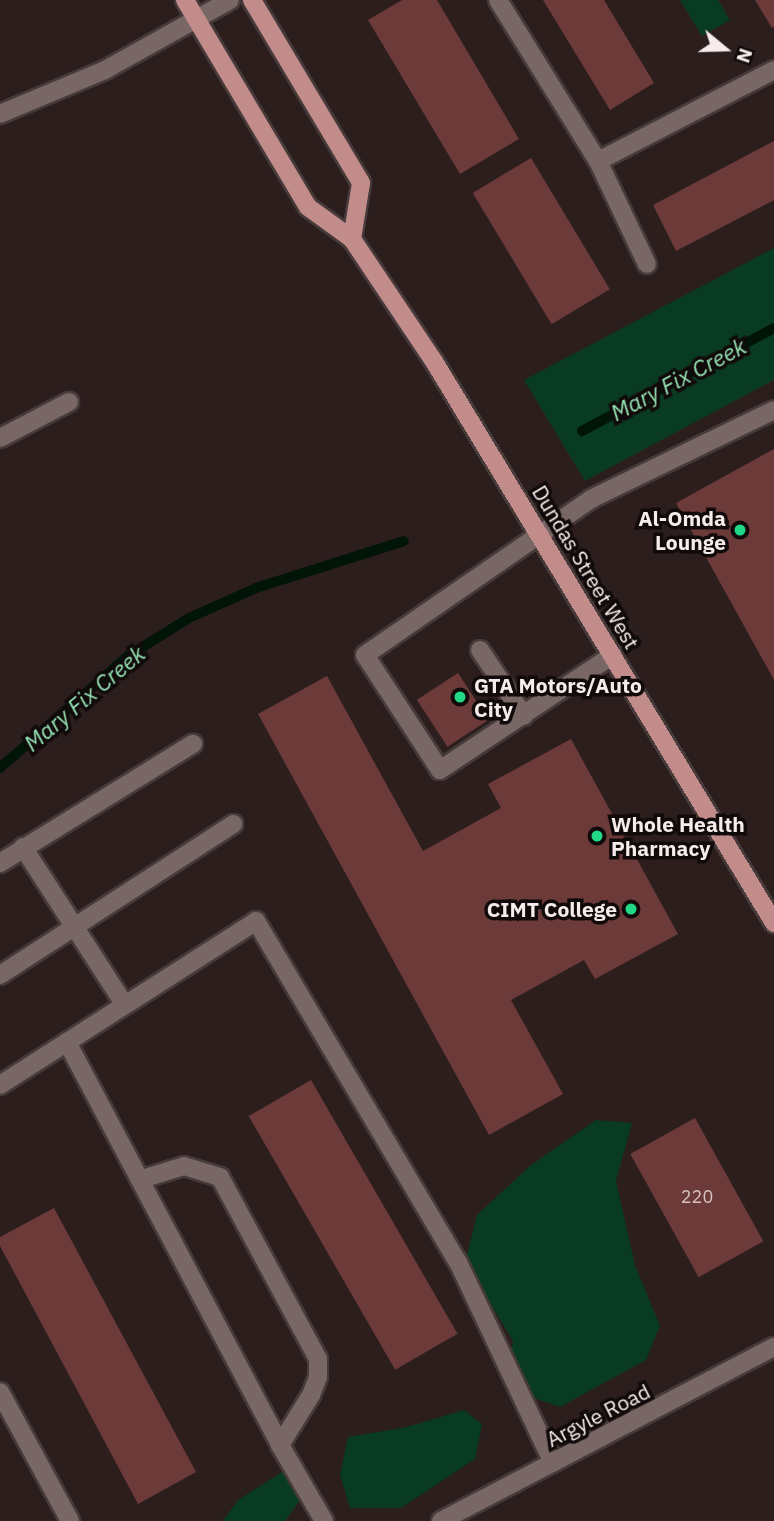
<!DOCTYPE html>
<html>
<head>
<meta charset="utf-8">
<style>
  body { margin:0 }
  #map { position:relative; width:774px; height:1521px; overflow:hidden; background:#2d1e1e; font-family:"IBM Plex Sans",sans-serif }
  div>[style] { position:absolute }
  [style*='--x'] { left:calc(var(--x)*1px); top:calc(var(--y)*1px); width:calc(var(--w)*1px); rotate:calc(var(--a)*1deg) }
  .green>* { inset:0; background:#083b22 }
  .stream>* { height:10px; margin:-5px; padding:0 5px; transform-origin:5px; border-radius:5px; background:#001407 }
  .building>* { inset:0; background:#6c3a39; transform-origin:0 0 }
  .roads { filter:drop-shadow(2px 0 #463a3a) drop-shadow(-2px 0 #463a3a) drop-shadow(0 2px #463a3a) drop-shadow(0 -2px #463a3a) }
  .lane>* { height:18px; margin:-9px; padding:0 9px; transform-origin:9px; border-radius:9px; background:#796766 }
  .street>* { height:18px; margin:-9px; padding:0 9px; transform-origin:9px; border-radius:9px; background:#796766 }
  .primary>* { height:18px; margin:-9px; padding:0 9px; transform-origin:9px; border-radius:9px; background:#c28c8a }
  .dots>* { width:19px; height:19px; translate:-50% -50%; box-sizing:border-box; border:4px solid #110a0a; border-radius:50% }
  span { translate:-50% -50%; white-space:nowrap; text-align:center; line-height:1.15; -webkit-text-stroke:7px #110a0a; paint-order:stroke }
  .number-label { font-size:18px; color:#d4c0be }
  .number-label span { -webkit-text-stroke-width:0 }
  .poi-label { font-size:21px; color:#f6eceb; font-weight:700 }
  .right { translate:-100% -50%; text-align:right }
  .left { translate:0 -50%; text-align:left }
  .street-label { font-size:21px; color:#f6eceb }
  .water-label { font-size:23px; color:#94e1b2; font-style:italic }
  .north { position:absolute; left:690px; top:14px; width:70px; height:70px; -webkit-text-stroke:5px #110a0a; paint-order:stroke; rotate:109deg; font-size:19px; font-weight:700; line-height:28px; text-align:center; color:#f6eceb }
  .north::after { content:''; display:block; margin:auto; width:24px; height:32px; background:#f6eceb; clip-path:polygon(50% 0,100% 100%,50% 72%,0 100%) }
</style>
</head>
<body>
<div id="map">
  <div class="green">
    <div style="clip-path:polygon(680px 0,718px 0,730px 20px,702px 36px)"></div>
    <div style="clip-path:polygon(774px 248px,774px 380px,585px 481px,524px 380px)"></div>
    <div style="clip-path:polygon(596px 1120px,632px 1123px,616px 1181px,635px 1265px,660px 1326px,646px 1360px,560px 1407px,504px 1388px,513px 1341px,465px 1262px,477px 1215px,531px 1165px)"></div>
    <div style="clip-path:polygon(464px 1410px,482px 1424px,475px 1459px,401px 1508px,350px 1508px,340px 1475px,348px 1437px,407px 1427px)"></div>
    <div style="clip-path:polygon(282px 1472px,304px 1495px,285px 1521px,223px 1521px,238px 1500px)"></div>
  </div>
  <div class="stream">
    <div style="--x:582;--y:431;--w:218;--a:-28.2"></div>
    <div style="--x:0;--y:768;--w:170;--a:-41.2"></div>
    <div style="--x:128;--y:656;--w:72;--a:-31.9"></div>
    <div style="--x:189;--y:618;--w:73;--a:-24.1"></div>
    <div style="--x:256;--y:588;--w:155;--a:-17.6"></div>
  </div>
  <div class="building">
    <div style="clip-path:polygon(402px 0,437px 0,519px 139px,460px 174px,368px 20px)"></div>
    <div style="clip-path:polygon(543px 0,604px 0,654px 83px,610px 110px)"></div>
    <div style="clip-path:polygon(755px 0,774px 0,774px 27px,772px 28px)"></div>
    <div style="clip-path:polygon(774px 141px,774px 200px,676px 251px,653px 205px)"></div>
    <div style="left:531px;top:158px;width:153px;height:68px;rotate:59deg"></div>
    <div style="clip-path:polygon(774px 449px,774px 680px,676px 503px)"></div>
    <div style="left:458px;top:673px;width:56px;height:49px;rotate:57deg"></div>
    <div style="clip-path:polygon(327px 676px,423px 851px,501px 808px,488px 784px,571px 739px,678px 934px,595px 979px,584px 960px,511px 1000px,563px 1094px,489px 1135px,258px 714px)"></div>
    <div style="left:311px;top:1080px;width:293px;height:72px;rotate:60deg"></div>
    <div style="left:695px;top:1118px;width:141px;height:74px;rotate:61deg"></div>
    <div style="clip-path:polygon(54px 1208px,196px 1472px,138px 1504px,0 1246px,0 1237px)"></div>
  </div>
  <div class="roads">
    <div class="lane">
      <div style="--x:498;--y:0;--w:190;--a:58.2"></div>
      <div style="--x:598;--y:161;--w:114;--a:64.6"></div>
      <div style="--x:598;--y:161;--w:198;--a:-27.3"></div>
      <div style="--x:480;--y:650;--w:79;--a:56.3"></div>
      <div style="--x:613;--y:655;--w:208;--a:146.4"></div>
      <div style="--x:440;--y:770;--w:137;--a:-123.1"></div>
      <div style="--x:365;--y:655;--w:275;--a:-34.6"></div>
      <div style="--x:591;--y:499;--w:203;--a:-25.9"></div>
      <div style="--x:23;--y:847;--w:187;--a:57.2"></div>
      <div style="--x:0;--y:863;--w:227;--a:-31.7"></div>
      <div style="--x:0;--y:975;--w:278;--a:-32.9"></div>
      <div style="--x:67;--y:1042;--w:456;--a:62.1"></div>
      <div style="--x:280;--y:1445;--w:88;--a:59.9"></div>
      <div style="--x:0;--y:1085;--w:304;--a:-32.6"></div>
      <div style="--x:256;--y:921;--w:396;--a:59.4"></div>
      <div style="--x:458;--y:1262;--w:222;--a:64.7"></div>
      <div style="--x:142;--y:1179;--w:44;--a:-17.2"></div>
      <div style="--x:184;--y:1166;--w:38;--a:17"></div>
      <div style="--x:220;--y:1177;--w:207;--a:61.7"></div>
      <div style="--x:318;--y:1359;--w:18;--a:90"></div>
      <div style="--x:318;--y:1377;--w:19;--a:111"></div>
      <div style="--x:311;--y:1395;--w:59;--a:121.8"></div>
      <div style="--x:0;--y:1392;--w:147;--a:61.5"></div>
    </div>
    <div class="street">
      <div style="--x:0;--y:114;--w:114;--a:-22.7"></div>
      <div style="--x:105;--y:70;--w:143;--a:-29.2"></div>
      <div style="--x:0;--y:438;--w:78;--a:-27.6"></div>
      <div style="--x:441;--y:1521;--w:376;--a:-27.6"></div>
    </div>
    <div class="primary">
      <div style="--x:185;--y:0;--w:241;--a:59.3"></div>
      <div style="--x:308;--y:207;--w:54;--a:36"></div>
      <div style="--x:352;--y:239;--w:149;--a:56.2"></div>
      <div style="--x:435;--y:363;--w:655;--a:58.81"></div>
      <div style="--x:252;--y:0;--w:213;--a:59.2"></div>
      <div style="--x:361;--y:183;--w:57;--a:99.1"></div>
    </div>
  </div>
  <div class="dots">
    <div style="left:740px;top:530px;background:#22d887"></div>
    <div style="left:460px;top:697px;background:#22d887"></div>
    <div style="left:597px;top:836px;background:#22d887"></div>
    <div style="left:631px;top:909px;background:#22d887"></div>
  </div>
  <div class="number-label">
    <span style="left:697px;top:1197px">220</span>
  </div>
  <div class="poi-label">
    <span class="right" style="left:726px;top:530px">Al-Omda<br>Lounge</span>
    <span class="left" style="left:474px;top:697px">GTA Motors/Auto<br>City</span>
    <span class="left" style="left:611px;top:836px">Whole Health<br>Pharmacy</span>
    <span class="right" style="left:617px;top:909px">CIMT College</span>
  </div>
  <div class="street-label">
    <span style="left:586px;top:567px;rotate:59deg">Dundas Street West</span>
    <span style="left:598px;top:1415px;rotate:-27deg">Argyle Road</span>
  </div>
  <div class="water-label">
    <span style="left:678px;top:379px;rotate:-28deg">Mary Fix Creek</span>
    <span style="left:84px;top:698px;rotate:-40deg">Mary Fix Creek</span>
  </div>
  <div class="north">N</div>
</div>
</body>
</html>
